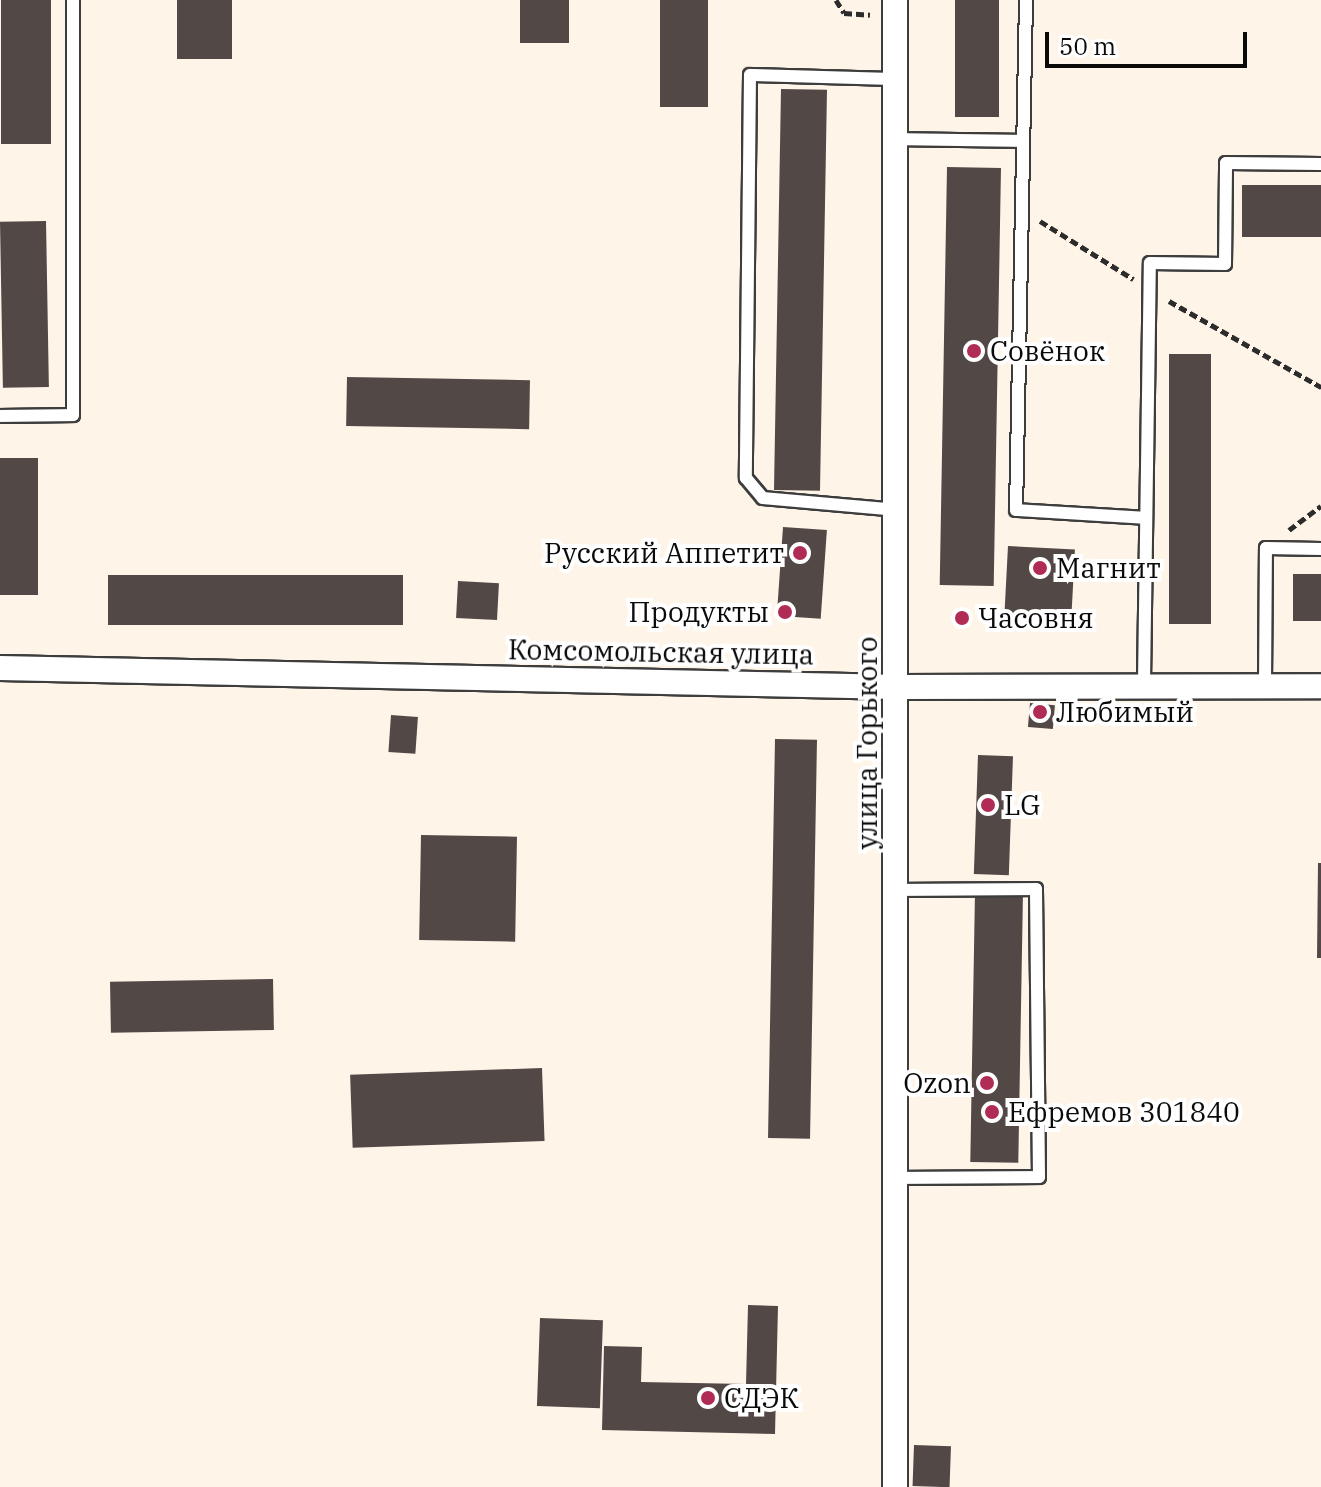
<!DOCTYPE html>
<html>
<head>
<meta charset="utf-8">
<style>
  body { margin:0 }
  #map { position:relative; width:1321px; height:1487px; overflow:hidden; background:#fef4e8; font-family:"IBM Plex Serif",serif }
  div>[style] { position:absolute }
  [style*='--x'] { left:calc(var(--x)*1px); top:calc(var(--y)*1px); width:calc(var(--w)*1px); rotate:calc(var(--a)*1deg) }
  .building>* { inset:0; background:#524947; transform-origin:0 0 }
  .path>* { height:5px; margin-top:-2.5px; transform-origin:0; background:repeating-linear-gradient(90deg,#2c2c2c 0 8px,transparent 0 12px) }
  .roads { filter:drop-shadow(2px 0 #3d3d3d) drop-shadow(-2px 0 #3d3d3d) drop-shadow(0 2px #3d3d3d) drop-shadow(0 -2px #3d3d3d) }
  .lane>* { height:12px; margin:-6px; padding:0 6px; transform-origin:6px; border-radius:6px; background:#fff }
  .street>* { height:24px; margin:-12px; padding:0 12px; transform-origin:12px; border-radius:12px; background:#fff }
  .dots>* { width:22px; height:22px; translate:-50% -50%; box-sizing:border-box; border:4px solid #fff; border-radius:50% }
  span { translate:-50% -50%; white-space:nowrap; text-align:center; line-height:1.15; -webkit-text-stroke:8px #fff; paint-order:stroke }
  .poi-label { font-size:28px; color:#0a0a0a }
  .left { translate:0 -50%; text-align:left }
  .right { translate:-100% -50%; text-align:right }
  .street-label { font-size:28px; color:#0a0a0a }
  .scale { position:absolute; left:1045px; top:32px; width:202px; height:36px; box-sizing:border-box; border:4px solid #0a0a0a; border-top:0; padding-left:10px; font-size:24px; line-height:28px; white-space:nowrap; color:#0a0a0a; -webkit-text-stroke:6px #fff; paint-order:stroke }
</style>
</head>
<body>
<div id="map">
  <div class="building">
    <div style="left:1px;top:0;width:50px;height:144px"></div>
    <div style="left:177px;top:0;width:55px;height:59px"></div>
    <div style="left:520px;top:0;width:49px;height:43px"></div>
    <div style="left:660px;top:0;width:48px;height:107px"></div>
    <div style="left:955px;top:0;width:44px;height:117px"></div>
    <div style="left:781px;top:89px;width:46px;height:401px;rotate:1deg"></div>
    <div style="left:947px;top:167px;width:54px;height:418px;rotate:1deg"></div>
    <div style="left:1321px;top:185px;width:52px;height:79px;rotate:90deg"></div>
    <div style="left:46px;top:221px;width:166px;height:46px;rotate:89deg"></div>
    <div style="left:1169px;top:354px;width:42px;height:270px"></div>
    <div style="left:347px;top:377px;width:183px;height:49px;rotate:1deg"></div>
    <div style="left:0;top:458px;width:38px;height:137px"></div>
    <div style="left:783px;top:527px;width:44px;height:89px;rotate:4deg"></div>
    <div style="left:1008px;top:546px;width:67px;height:68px;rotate:3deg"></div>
    <div style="left:1293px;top:574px;width:28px;height:47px"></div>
    <div style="left:108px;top:575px;width:295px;height:50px"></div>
    <div style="left:458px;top:581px;width:41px;height:37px;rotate:3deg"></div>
    <div style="left:1030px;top:703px;width:25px;height:24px;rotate:5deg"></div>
    <div style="left:391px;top:715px;width:27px;height:37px;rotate:4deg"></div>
    <div style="left:775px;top:739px;width:42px;height:399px;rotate:1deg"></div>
    <div style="left:978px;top:755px;width:35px;height:119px;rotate:2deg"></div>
    <div style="left:421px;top:835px;width:96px;height:105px;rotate:1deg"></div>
    <div style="clip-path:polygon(1318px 863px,1321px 863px,1321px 958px,1317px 958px)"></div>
    <div style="left:975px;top:892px;width:48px;height:270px;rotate:1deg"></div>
    <div style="left:273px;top:979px;width:51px;height:163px;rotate:89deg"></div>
    <div style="left:542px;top:1068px;width:73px;height:192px;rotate:88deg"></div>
    <div style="clip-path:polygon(748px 1305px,778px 1306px,775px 1434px,602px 1430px,604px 1346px,642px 1347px,641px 1382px,746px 1384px)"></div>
    <div style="left:540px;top:1318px;width:63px;height:88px;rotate:2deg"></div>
    <div style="left:914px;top:1445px;width:37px;height:41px;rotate:2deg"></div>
  </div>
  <div class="path">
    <div style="--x:836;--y:0;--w:15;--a:58"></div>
    <div style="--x:844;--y:13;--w:26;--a:4"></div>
    <div style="--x:1040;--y:221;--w:110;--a:31.9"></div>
    <div style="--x:1169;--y:301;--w:175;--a:29.5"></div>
    <div style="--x:1289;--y:530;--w:40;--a:-37"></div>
  </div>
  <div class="roads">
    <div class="lane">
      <div style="--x:1026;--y:0;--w:510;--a:91.12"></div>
      <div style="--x:1016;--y:510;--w:130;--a:3.5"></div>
      <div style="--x:895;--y:79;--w:145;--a:-178.4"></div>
      <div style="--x:750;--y:75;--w:403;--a:90.6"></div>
      <div style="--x:746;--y:478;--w:26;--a:50"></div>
      <div style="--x:763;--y:498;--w:135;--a:5.1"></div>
      <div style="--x:895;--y:139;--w:128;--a:0.9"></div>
      <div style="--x:0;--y:416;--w:73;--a:-0.8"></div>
      <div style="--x:73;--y:415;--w:415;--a:-90"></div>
      <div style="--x:1144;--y:682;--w:419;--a:-89.2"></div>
      <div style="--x:1150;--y:263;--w:75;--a:0.8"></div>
      <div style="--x:1225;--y:264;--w:101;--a:-89.4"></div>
      <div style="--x:1226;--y:163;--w:95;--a:0.6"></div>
      <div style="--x:1265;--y:685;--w:137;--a:-89.6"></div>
      <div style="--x:1266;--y:548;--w:55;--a:1"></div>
      <div style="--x:896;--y:1178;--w:143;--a:-0.4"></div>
      <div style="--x:1039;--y:1177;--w:288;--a:-90.6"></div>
      <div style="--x:1036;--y:889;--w:139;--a:179.6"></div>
    </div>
    <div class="street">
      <div style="--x:0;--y:668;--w:898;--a:1.21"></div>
      <div style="--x:898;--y:687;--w:423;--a:-0.1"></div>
      <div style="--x:895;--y:1487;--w:1487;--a:-90"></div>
    </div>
  </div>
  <div class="dots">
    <div style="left:974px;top:351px;background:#b02c55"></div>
    <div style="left:800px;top:553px;background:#b02c55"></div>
    <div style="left:1040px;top:568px;background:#b02c55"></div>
    <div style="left:785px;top:612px;background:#b02c55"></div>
    <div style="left:962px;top:618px;background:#b02c55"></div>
    <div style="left:1040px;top:712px;background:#b02c55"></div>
    <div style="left:988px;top:805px;background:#b02c55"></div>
    <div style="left:987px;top:1083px;background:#b02c55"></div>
    <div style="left:992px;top:1112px;background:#b02c55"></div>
    <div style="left:708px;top:1398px;background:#b02c55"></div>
  </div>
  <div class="poi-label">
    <span class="left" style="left:990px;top:351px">Совёнок</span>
    <span class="right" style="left:784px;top:553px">Русский Аппетит</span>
    <span class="left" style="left:1056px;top:568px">Магнит</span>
    <span class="right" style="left:769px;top:612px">Продукты</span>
    <span class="left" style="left:978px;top:618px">Часовня</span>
    <span class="left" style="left:1056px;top:712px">Любимый</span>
    <span class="left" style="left:1004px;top:805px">LG</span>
    <span class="right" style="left:971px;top:1083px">Ozon</span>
    <span class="left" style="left:1008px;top:1112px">Ефремов 301840</span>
    <span class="left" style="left:724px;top:1398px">СДЭК</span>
  </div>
  <div class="street-label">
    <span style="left:661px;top:652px;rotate:1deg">Комсомольская улица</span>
    <span style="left:867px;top:743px;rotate:-90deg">улица Горького</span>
  </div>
  <div class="scale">50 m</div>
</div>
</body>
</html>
